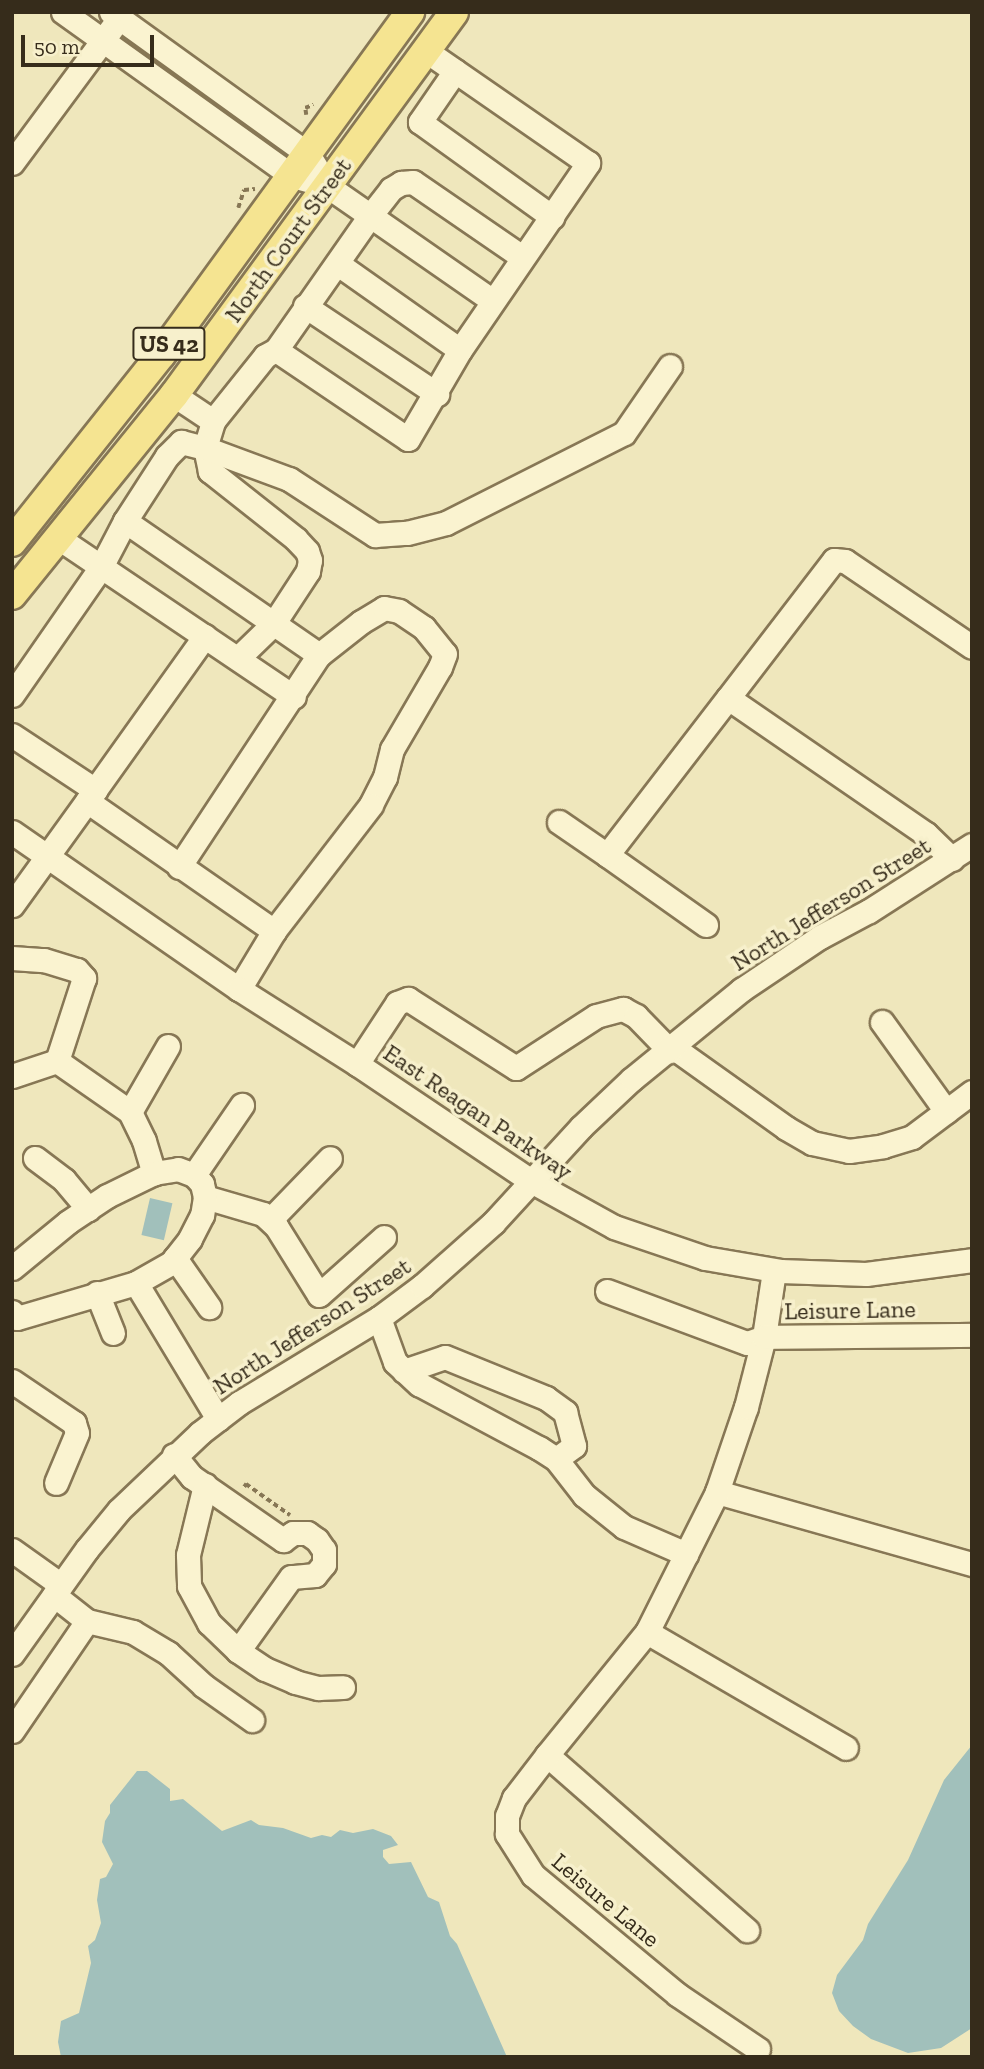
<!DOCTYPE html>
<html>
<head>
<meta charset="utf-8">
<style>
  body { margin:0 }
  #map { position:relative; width:984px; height:2069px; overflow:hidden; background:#efe7bc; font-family:"Zilla Slab",serif }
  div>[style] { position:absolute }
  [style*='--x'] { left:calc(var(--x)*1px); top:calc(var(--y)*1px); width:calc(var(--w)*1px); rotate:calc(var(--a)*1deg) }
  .water>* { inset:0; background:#a1c0bb; transform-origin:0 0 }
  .path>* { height:3.5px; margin-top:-1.75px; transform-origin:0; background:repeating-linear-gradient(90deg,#877755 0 5px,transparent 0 8.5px) }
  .roads { filter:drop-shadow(2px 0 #877755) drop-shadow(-2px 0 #877755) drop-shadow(0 2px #877755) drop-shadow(0 -2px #877755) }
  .minor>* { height:23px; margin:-11.5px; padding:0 11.5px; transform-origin:11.5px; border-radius:11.5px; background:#faf3d0 }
  .major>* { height:28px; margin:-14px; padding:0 14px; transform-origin:14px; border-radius:14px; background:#f5e491 }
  span { translate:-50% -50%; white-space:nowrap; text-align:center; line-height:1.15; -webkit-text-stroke:7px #f7f0cc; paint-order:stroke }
  .shield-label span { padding:2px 5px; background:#f7f0cc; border:2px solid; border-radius:5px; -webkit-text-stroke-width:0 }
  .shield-label { font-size:23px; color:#362c1b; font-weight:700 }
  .street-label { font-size:24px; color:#362c1b }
  .frame { position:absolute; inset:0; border:14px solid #362c1b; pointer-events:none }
  .scale { position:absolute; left:21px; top:35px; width:133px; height:32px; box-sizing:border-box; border:4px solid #362c1b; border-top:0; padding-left:9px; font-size:21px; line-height:24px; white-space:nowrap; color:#362c1b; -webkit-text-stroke:5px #f7f0cc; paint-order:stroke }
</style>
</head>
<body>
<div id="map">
  <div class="water">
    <div style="left:150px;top:1198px;width:23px;height:38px;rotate:13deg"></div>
    <div style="clip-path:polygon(972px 1745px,972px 2028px,941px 2048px,908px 2053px,871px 2039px,853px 2026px,839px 2011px,832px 1993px,837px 1975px,863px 1940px,868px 1924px,908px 1860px,944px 1780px)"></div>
    <div style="clip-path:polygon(137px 1771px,147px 1771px,170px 1789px,170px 1801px,183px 1799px,222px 1831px,251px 1820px,259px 1825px,283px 1828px,311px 1838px,322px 1835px,331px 1837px,340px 1830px,353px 1833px,373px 1829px,391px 1836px,398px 1845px,383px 1850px,383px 1857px,389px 1864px,411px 1862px,428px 1897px,439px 1902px,450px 1936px,457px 1944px,507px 2057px,61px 2057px,58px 2042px,61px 2021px,79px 2013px,91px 1963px,88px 1946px,95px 1940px,101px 1923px,97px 1900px,100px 1879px,106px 1877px,113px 1864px,102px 1842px,105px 1821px,110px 1813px,110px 1805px)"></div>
  </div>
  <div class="path">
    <div style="--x:306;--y:115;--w:7;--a:-98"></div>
    <div style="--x:305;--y:108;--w:9;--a:-21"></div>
    <div style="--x:238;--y:208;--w:19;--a:-72"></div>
    <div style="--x:244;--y:190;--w:11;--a:-5"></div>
    <div style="--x:244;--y:1487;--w:4;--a:-56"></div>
    <div style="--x:246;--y:1484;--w:54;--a:35.2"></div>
  </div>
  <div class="roads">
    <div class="minor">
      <div style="--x:63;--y:12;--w:282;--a:35.6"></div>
      <div style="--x:292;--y:176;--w:35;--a:15"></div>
      <div style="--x:326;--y:185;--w:203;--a:34.8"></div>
      <div style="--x:111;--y:12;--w:243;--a:35.8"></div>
      <div style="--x:308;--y:154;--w:15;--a:58"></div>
      <div style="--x:455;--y:71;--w:62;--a:124.5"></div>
      <div style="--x:420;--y:122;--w:163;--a:35.7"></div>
      <div style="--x:12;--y:163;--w:168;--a:-53.5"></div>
      <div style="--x:338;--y:264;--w:149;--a:35.2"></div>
      <div style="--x:305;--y:306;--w:159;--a:33.7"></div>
      <div style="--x:276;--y:350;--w:159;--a:34"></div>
      <div style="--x:408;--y:439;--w:103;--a:-59.7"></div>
      <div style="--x:460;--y:350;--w:227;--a:-55.6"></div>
      <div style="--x:588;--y:163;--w:197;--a:-145.3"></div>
      <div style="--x:174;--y:395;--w:47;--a:33.7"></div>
      <div style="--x:125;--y:521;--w:236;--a:34.6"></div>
      <div style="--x:319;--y:655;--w:53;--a:-38.2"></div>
      <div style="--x:361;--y:622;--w:27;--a:-31"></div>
      <div style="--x:384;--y:608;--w:15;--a:11"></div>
      <div style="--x:399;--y:611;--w:30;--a:34"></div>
      <div style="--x:424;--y:628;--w:33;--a:51"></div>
      <div style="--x:445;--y:654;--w:14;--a:111"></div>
      <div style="--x:440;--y:667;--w:95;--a:120.3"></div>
      <div style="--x:392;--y:749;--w:29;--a:104"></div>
      <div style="--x:385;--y:777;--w:31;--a:117"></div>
      <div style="--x:371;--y:805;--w:159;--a:127.6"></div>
      <div style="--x:60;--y:539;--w:282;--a:34"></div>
      <div style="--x:238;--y:658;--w:50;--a:-44.2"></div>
      <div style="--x:274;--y:623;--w:62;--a:-56.8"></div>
      <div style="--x:308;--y:571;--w:11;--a:-80"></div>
      <div style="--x:310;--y:560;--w:9;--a:-108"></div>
      <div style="--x:307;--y:551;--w:16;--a:-133"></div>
      <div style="--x:296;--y:539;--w:110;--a:-141.7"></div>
      <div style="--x:210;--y:471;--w:24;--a:-102"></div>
      <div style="--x:205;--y:448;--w:28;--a:-73"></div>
      <div style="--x:213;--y:421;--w:83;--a:-51.3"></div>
      <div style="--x:265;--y:356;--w:13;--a:-29"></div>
      <div style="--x:276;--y:350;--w:164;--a:-55"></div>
      <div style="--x:370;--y:216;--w:34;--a:-52"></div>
      <div style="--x:391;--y:189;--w:12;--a:-31"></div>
      <div style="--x:401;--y:183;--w:12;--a:-5"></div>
      <div style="--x:413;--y:182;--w:132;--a:34.5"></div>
      <div style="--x:12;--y:695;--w:156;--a:-55.2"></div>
      <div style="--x:101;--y:567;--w:52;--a:-62.4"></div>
      <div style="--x:125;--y:521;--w:77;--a:-57.1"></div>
      <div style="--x:167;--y:456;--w:20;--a:-45"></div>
      <div style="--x:181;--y:442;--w:25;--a:14"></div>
      <div style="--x:205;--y:448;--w:90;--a:20.3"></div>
      <div style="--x:289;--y:479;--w:103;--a:33.1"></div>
      <div style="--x:375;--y:535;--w:32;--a:-4"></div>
      <div style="--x:407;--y:533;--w:40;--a:-14.4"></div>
      <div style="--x:446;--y:523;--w:199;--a:-26.8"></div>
      <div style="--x:624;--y:433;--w:81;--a:-55.5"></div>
      <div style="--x:12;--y:735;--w:100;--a:33.5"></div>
      <div style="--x:95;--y:790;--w:142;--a:125.8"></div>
      <div style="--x:95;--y:790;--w:189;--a:-54.5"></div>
      <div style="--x:87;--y:801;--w:228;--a:34.8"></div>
      <div style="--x:274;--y:931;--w:68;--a:121.1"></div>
      <div style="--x:559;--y:822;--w:58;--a:34.5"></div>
      <div style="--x:12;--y:832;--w:276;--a:34.7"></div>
      <div style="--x:239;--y:989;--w:140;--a:32.4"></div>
      <div style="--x:357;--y:1064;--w:210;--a:33.9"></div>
      <div style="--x:531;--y:1181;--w:95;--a:29"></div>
      <div style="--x:614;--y:1227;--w:96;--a:18.8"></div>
      <div style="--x:705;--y:1258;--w:76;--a:9.8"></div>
      <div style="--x:780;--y:1271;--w:86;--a:2"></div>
      <div style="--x:866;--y:1274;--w:107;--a:-7.5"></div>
      <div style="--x:952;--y:859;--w:36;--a:-136"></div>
      <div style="--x:926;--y:834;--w:240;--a:-145.5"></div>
      <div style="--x:728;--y:698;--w:174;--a:-52.5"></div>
      <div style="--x:834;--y:560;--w:11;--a:5"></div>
      <div style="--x:845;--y:561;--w:153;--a:34.1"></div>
      <div style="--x:179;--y:867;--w:254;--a:-56.6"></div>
      <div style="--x:706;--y:925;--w:121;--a:-144.7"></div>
      <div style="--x:607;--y:855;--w:198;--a:-52.4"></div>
      <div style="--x:12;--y:958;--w:32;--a:4"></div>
      <div style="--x:44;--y:960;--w:34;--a:17"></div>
      <div style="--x:77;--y:970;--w:11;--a:49"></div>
      <div style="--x:84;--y:978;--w:87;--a:108"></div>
      <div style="--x:57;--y:1061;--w:89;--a:34.9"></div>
      <div style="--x:130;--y:1112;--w:32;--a:64"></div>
      <div style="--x:144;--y:1141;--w:34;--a:73"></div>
      <div style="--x:882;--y:1022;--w:110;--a:54.3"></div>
      <div style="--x:674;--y:1048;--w:138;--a:35.5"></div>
      <div style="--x:786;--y:1128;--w:30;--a:30"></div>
      <div style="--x:812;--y:1143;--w:38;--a:12"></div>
      <div style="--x:849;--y:1151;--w:34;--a:-8"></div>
      <div style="--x:883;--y:1146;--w:30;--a:-17"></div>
      <div style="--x:912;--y:1137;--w:75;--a:-36.9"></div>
      <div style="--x:357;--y:1064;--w:73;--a:-56.7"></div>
      <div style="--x:397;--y:1003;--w:12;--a:-20"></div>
      <div style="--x:408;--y:999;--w:128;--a:32.6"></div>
      <div style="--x:516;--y:1068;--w:95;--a:-33"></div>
      <div style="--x:596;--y:1016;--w:28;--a:-15"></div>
      <div style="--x:623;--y:1009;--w:15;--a:28"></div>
      <div style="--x:636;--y:1016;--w:49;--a:45.8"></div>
      <div style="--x:12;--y:1076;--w:47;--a:-18.4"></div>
      <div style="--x:130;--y:1112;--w:76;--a:-60.1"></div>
      <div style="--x:35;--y:1158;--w:36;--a:37"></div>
      <div style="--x:64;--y:1180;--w:38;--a:50"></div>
      <div style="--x:194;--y:1175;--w:85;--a:-55.6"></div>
      <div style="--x:205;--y:1197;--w:60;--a:16.3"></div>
      <div style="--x:263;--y:1214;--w:18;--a:43"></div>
      <div style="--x:276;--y:1226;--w:81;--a:58.1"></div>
      <div style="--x:319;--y:1295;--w:87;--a:-41.7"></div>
      <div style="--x:270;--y:1220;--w:86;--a:-45.9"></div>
      <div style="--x:175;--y:1258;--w:60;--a:55.2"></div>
      <div style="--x:12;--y:1268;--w:72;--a:-39.4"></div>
      <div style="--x:68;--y:1222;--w:47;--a:-33.7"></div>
      <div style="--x:107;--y:1196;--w:52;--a:-26.1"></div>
      <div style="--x:154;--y:1173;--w:24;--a:-9"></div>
      <div style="--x:178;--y:1169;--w:17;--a:21"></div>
      <div style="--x:194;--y:1175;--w:12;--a:48"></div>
      <div style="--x:202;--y:1184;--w:13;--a:77"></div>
      <div style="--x:205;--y:1197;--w:18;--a:99"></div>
      <div style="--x:202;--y:1215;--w:27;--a:117"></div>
      <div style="--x:190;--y:1239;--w:31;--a:128"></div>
      <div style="--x:171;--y:1263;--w:40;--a:150.3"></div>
      <div style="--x:136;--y:1283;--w:124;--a:163.6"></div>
      <div style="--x:17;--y:1318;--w:8;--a:-130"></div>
      <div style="--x:136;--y:1283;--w:159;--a:58.9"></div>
      <div style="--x:607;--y:1291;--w:149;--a:20.4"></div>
      <div style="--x:747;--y:1343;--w:18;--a:-19"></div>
      <div style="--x:764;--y:1337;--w:67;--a:-81.4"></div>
      <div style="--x:97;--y:1293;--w:43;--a:68.2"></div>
      <div style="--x:379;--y:1318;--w:47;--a:70"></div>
      <div style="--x:395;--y:1362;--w:33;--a:43"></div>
      <div style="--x:419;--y:1384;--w:136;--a:28.1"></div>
      <div style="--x:539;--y:1448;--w:20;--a:33"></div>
      <div style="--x:556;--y:1459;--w:46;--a:52.1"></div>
      <div style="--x:584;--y:1495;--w:51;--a:38.7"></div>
      <div style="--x:624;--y:1527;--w:68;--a:23.5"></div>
      <div style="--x:404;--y:1371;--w:43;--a:-18.9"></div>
      <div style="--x:445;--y:1357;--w:109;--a:22.1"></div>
      <div style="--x:546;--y:1398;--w:24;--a:36"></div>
      <div style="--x:565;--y:1412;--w:35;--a:75"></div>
      <div style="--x:574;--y:1446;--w:22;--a:144"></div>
      <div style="--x:12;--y:1381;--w:75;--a:34.1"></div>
      <div style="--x:74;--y:1423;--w:10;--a:73"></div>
      <div style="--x:77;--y:1433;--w:54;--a:112.8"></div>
      <div style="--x:174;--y:1455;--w:28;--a:51"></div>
      <div style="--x:192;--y:1477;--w:111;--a:34.7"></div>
      <div style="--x:283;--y:1540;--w:12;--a:-35"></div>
      <div style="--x:293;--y:1533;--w:14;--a:0"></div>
      <div style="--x:307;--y:1533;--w:12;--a:35"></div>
      <div style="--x:317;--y:1540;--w:12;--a:55"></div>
      <div style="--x:324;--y:1550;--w:14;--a:90"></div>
      <div style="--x:324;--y:1564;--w:14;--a:129"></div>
      <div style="--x:315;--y:1575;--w:24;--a:175"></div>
      <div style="--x:291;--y:1577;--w:91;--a:125.6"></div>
      <div style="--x:238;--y:1651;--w:32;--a:34"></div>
      <div style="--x:265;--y:1669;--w:33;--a:23"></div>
      <div style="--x:295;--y:1682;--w:24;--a:15"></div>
      <div style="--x:318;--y:1688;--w:25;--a:-2"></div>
      <div style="--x:205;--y:1485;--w:72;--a:103.7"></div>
      <div style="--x:188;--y:1555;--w:31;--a:88"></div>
      <div style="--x:189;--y:1586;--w:42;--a:61.6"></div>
      <div style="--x:209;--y:1623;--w:40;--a:44"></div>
      <div style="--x:717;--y:1492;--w:265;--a:15.8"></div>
      <div style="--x:12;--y:1550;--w:60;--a:35.5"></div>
      <div style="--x:87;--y:1621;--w:47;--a:13.4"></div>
      <div style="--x:133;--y:1632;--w:41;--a:31"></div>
      <div style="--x:168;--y:1653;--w:49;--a:42.5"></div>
      <div style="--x:204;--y:1686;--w:59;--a:35.3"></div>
      <div style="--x:647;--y:1632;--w:230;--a:30.2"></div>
      <div style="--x:12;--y:1654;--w:129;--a:-54.5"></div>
      <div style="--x:87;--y:1549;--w:50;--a:-50.6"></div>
      <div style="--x:119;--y:1510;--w:112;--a:-43.5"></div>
      <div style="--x:200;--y:1433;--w:49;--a:-37.6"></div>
      <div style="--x:239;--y:1403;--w:164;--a:-31.3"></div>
      <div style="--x:379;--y:1318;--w:54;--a:-36.7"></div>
      <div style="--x:422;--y:1286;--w:95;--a:-41.6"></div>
      <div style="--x:493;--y:1223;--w:130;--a:-47.5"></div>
      <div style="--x:581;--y:1127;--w:70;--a:-43.3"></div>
      <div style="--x:632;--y:1079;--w:141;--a:-39.2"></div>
      <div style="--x:741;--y:990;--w:95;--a:-33.9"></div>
      <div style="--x:820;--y:937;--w:55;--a:-28"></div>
      <div style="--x:869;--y:911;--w:122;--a:-32.7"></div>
      <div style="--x:12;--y:1731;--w:133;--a:-55.7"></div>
      <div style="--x:87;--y:1621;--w:42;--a:-141.8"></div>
      <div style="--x:547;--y:1755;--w:266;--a:41.2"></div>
      <div style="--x:758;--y:2049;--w:97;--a:-146"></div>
      <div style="--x:678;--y:1995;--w:188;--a:-140.4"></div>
      <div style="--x:533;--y:1875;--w:49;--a:-122.4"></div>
      <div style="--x:507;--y:1834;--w:18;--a:-90"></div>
      <div style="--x:507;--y:1816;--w:19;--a:-69"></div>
      <div style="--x:514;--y:1798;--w:54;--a:-52.5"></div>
      <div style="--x:547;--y:1755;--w:159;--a:-50.9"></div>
      <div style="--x:647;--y:1632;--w:157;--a:-63.4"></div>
      <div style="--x:717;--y:1492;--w:90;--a:-71.2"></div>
      <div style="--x:746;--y:1407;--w:72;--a:-75.6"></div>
      <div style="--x:764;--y:1337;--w:208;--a:-0.6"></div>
    </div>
    <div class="major">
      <div style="--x:12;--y:542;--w:239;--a:-51.5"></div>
      <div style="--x:161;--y:355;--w:424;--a:-54"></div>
      <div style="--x:12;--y:595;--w:257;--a:-51"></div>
      <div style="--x:174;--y:395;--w:474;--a:-53.8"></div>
    </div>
  </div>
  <div class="shield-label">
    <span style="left:169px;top:344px">US 42</span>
  </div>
  <div class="street-label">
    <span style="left:288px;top:240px;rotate:-54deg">North Court Street</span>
    <span style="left:831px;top:904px;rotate:-32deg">North Jefferson Street</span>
    <span style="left:478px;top:1112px;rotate:34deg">East Reagan Parkway</span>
    <span style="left:850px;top:1310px;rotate:-1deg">Leisure Lane</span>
    <span style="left:312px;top:1326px;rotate:-33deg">North Jefferson Street</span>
    <span style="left:606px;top:1900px;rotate:40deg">Leisure Lane</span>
  </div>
  <div class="frame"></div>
  <div class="scale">50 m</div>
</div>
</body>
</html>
